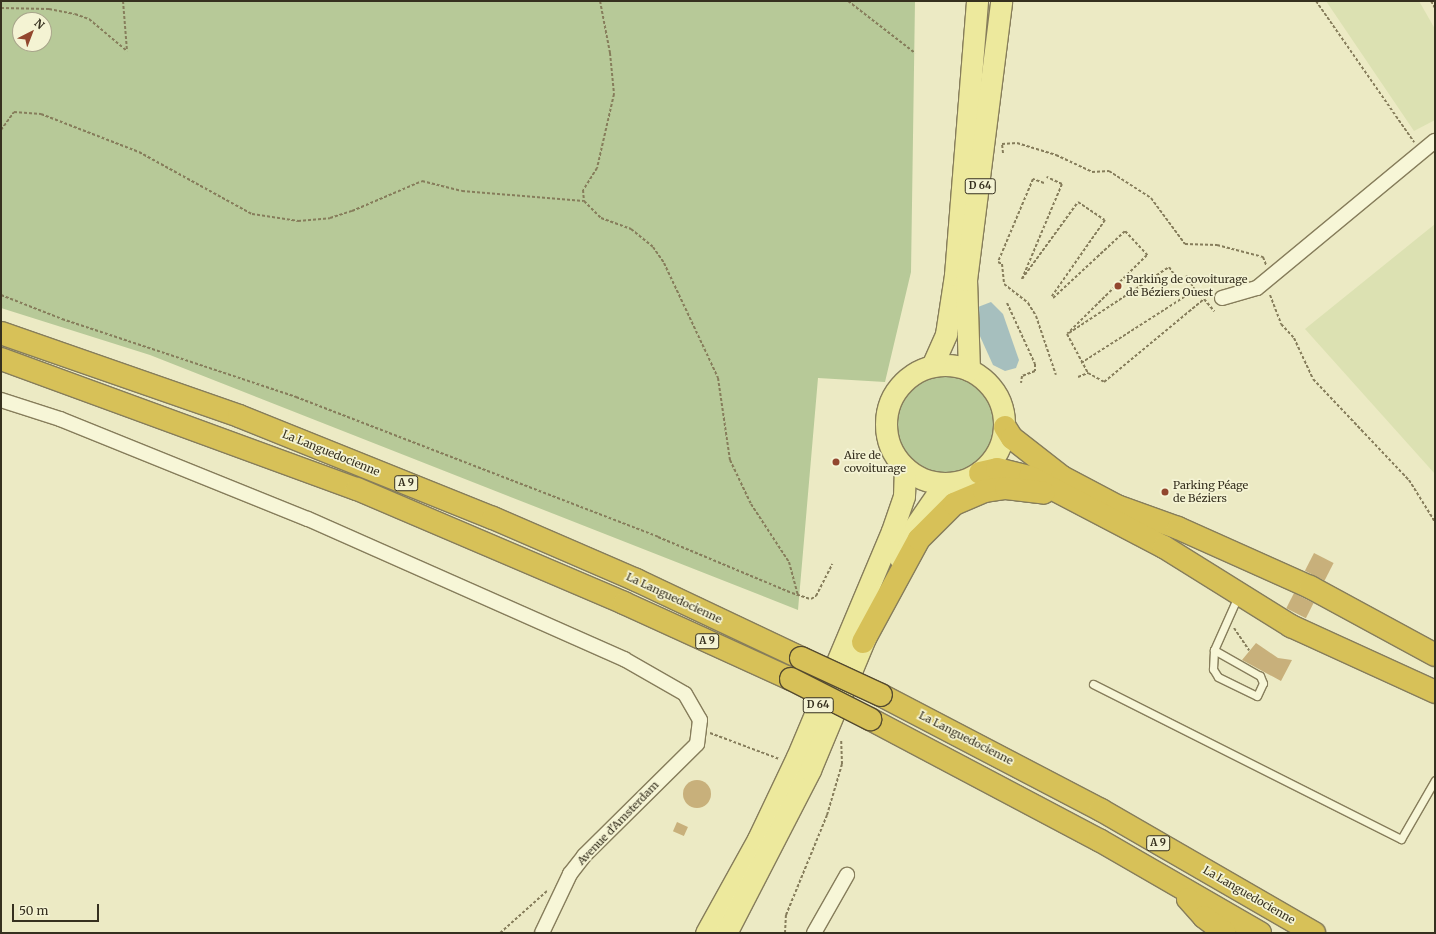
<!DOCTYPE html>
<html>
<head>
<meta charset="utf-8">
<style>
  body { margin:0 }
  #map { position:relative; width:1436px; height:934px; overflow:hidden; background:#eceac4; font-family:Merriweather,serif }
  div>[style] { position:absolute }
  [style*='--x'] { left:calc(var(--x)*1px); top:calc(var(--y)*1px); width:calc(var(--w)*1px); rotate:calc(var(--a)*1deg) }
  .farmland>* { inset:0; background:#dce1b2 }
  .green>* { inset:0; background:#b7c998 }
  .round { border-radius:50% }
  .water>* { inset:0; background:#a6bfbe }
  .building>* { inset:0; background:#c8b07b; transform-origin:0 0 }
  .path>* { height:2px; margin-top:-1px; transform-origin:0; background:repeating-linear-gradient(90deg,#867d5b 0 3px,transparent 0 5px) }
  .roads { filter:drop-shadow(1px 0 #867d5b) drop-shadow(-1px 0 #867d5b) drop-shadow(0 1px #867d5b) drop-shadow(0 -1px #867d5b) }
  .lane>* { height:7px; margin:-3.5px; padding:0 3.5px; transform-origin:3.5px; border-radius:3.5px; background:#f7f6d7 }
  .street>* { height:14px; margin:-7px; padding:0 7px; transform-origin:7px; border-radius:7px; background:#f7f6d7 }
  .primary>* { height:21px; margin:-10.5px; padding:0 10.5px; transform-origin:10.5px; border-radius:10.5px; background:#ede99d }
  .primary>.ring { margin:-10.5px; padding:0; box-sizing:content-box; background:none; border:21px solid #ede99d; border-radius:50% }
  .highway>* { height:22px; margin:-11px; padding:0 11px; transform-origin:11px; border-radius:11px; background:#d7c158 }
  .bridges { filter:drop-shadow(1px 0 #544a2f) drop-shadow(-1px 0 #544a2f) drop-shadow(0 1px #544a2f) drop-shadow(0 -1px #544a2f) }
  .highway-bridge>* { height:22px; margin:-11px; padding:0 11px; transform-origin:11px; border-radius:11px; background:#d7c158 }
  .dots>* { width:11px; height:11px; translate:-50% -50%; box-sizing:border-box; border:2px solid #f4f3d3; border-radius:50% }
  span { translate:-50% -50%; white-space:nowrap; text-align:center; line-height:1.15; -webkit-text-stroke:3.5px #f4f3d3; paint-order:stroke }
  .shield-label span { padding:1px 3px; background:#f4f3d3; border:1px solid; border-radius:3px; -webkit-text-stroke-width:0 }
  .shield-label { font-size:10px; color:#36301f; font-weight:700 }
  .poi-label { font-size:11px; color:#36301f }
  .left { translate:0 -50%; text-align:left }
  .street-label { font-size:11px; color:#36301f }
  .frame { position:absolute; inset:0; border:2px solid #36301f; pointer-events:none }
  .north { position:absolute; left:12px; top:12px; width:40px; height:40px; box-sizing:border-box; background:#f4f3d3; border:1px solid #a8a58b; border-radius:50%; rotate:42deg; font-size:11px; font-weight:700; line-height:16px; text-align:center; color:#36301f }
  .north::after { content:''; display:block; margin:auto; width:14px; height:18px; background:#92472e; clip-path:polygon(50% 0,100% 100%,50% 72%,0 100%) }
  .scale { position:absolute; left:12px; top:904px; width:87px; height:18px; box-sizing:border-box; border:2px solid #36301f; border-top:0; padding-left:5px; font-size:12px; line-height:14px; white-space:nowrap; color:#36301f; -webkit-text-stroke:3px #f4f3d3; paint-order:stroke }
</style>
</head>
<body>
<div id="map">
  <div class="farmland">
    <div style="clip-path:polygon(1326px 1px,1419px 1px,1435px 29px,1435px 120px,1414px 131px)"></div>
    <div style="clip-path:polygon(1435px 224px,1435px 474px,1305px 329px)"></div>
  </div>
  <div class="green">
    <div style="clip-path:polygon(evenodd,1px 1px,915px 1px,911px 272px,885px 382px,818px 378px,798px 610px,150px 355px,1px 308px,1px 1px,20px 20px,44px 20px,44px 44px,20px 44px,20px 20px)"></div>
    <div class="round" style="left:896px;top:372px;width:102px;height:102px"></div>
  </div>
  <div class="water">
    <div style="clip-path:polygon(991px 302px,1003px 314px,1019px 360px,1016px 368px,1005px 371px,993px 365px,979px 334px,978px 307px)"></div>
  </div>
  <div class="building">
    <div style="left:1314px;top:553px;width:22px;height:20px;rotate:27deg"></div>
    <div style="left:1294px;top:593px;width:22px;height:17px;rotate:27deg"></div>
    <div style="clip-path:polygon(1256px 643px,1278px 658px,1292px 660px,1281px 681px,1242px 660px)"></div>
    <div class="round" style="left:683px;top:780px;width:28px;height:28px"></div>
    <div style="left:677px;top:822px;width:12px;height:10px;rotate:24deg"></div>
  </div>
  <div class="path">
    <div style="--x:123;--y:1;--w:50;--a:85.4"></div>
    <div style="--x:600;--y:1;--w:53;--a:79.1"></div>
    <div style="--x:610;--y:53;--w:41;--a:84.4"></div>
    <div style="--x:614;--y:94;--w:76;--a:102.9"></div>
    <div style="--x:597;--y:168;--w:26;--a:122"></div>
    <div style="--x:583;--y:190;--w:11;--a:85"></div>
    <div style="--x:584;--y:201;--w:24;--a:45"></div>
    <div style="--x:601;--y:218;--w:32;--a:20"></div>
    <div style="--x:631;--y:229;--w:28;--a:39"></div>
    <div style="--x:653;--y:247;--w:19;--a:55"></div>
    <div style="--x:664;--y:263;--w:127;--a:64.8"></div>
    <div style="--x:718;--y:378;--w:83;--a:81.7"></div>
    <div style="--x:730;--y:460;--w:49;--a:64.5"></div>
    <div style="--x:751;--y:504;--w:69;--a:56.8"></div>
    <div style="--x:789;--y:562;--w:34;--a:75"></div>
    <div style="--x:848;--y:1;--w:85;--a:37.8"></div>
    <div style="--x:1316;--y:1;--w:172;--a:55.2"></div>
    <div style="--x:1431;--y:1;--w:8;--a:60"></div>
    <div style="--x:1;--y:8;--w:48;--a:1.2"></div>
    <div style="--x:49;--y:9;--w:26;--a:11"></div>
    <div style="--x:75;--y:14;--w:15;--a:20"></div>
    <div style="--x:89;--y:19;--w:50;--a:40.1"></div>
    <div style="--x:1;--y:130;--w:22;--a:-54"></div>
    <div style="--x:14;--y:112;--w:27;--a:4"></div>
    <div style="--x:41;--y:114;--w:105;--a:21.2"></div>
    <div style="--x:139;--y:152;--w:129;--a:28.8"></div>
    <div style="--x:252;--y:214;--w:47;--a:8.7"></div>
    <div style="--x:298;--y:221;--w:32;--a:-5"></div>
    <div style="--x:330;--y:218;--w:23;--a:-18"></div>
    <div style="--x:352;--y:211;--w:76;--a:-23.2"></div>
    <div style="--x:422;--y:181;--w:41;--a:14"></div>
    <div style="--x:462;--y:191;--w:122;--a:4.7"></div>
    <div style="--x:1003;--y:153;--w:9;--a:-96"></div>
    <div style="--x:1002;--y:144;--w:15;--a:-4"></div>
    <div style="--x:1017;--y:143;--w:41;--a:17.1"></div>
    <div style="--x:1056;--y:155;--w:40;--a:25"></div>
    <div style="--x:1092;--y:172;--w:17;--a:-3"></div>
    <div style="--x:1109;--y:171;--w:50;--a:32.7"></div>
    <div style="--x:1151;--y:198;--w:57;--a:53.5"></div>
    <div style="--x:1185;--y:244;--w:32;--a:2"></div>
    <div style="--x:1217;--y:245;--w:48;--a:14.6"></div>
    <div style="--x:1263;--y:257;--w:9;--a:69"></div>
    <div style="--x:1044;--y:183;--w:12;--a:-160"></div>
    <div style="--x:1033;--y:179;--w:90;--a:112.9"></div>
    <div style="--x:998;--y:262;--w:4;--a:27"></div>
    <div style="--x:1002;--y:264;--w:20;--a:84"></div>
    <div style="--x:1004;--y:284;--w:31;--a:38"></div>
    <div style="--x:1028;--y:303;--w:15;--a:58"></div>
    <div style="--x:1036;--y:316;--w:62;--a:71.3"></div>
    <div style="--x:1022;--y:279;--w:95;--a:-54"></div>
    <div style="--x:1078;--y:202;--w:32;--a:34"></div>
    <div style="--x:1105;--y:220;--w:93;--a:124.9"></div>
    <div style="--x:1022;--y:279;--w:103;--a:-67.2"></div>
    <div style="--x:1062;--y:184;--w:17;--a:-155"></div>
    <div style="--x:1;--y:295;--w:66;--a:21.5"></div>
    <div style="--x:62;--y:319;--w:247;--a:18.4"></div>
    <div style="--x:296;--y:397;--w:388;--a:21.1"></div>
    <div style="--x:658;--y:537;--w:145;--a:22.7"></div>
    <div style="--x:792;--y:593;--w:20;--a:18"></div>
    <div style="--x:811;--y:599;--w:6;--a:-31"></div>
    <div style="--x:816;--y:596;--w:36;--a:-63"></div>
    <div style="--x:1270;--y:295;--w:31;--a:69"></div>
    <div style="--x:1281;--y:324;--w:19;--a:47"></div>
    <div style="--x:1294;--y:338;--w:45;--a:65.1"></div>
    <div style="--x:1313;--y:379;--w:139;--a:46.5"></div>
    <div style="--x:1409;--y:480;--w:49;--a:58.2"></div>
    <div style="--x:1053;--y:298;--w:98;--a:-42.9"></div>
    <div style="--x:1125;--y:231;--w:33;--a:47"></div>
    <div style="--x:1147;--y:255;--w:112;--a:135.4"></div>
    <div style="--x:1067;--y:334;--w:44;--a:61.7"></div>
    <div style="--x:1088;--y:373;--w:18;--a:29"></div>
    <div style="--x:1104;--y:382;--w:130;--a:-39.7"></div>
    <div style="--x:1204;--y:299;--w:16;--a:50"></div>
    <div style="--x:1007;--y:303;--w:67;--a:65.3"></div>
    <div style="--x:1035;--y:364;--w:7;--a:90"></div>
    <div style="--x:1035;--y:371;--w:14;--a:159"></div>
    <div style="--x:1022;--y:376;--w:7;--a:98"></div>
    <div style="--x:1069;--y:333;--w:120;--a:-33.4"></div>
    <div style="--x:1169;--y:267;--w:16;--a:55"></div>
    <div style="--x:1081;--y:363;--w:135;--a:-32.6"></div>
    <div style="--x:1195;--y:290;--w:17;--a:-121"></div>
    <div style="--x:1078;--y:377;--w:11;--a:-22"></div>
    <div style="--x:1234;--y:628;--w:27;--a:56"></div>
    <div style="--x:710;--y:733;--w:74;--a:20.6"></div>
    <div style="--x:500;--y:933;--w:63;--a:-41.8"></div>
    <div style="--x:785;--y:933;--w:18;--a:-87"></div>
    <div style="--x:786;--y:915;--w:108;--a:-67.7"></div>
    <div style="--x:827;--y:815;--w:53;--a:-73.6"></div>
    <div style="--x:842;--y:764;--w:25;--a:-92"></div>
  </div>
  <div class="roads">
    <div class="lane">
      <div style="--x:1214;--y:650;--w:19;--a:93"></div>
      <div style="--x:1213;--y:669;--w:9;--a:58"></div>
      <div style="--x:1218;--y:677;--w:43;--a:26"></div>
      <div style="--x:1257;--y:696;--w:14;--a:-65"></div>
      <div style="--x:1263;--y:683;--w:8;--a:-113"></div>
      <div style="--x:1260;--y:676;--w:53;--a:-150.5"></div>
      <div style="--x:1214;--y:650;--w:59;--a:-66"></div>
      <div style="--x:1093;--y:684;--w:345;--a:26.7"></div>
      <div style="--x:1401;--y:839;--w:68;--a:-60"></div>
    </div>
    <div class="street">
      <div style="--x:1222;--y:298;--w:36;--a:-16"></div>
      <div style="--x:1257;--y:288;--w:231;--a:-39.6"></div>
      <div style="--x:1;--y:400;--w:62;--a:17.9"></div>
      <div style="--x:60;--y:419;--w:267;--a:22"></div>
      <div style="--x:308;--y:519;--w:346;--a:23.9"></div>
      <div style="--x:624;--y:659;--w:70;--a:29.8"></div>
      <div style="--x:685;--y:694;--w:30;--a:60"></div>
      <div style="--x:700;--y:720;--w:24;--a:97"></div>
      <div style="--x:697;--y:744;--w:159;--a:135.3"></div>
      <div style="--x:584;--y:856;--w:23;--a:128"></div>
      <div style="--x:570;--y:874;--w:65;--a:115.4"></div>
      <div style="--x:814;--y:933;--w:67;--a:-60.4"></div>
    </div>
    <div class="primary">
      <div class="ring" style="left:886px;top:365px;width:97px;height:97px"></div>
      <div style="--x:932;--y:366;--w:35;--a:-66"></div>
      <div style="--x:946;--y:334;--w:60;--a:-81.3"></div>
      <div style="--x:955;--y:275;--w:275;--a:-85.4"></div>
      <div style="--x:969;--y:370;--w:90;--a:-91.9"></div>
      <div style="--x:966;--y:280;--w:281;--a:-82.8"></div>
      <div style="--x:899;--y:557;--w:24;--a:-66"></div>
      <div style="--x:909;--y:535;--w:62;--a:-55.5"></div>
      <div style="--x:706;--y:933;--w:107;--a:-61"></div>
      <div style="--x:758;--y:839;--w:91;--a:-64.6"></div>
      <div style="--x:797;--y:757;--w:245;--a:-67.2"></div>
      <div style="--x:892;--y:531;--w:37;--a:-71"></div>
      <div style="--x:904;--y:496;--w:28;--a:-88"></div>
      <div style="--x:726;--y:933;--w:183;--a:-62.7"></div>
      <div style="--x:810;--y:770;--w:156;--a:-67.4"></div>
    </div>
    <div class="highway">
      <div style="--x:1;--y:333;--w:252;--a:19.2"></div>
      <div style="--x:239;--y:416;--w:274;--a:21.9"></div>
      <div style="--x:493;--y:518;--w:156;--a:23.4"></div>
      <div style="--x:636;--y:580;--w:183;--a:25.3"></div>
      <div style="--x:1;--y:359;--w:379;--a:20.1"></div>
      <div style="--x:357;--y:489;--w:290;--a:23.1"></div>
      <div style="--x:624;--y:603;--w:183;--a:24.5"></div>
      <div style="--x:1005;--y:427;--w:13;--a:58"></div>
      <div style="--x:1012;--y:438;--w:63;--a:38"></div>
      <div style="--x:1062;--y:477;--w:62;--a:27.8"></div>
      <div style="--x:1117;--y:506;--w:65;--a:19.8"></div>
      <div style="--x:1178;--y:528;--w:145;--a:24.1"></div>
      <div style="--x:1310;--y:587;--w:142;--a:28.5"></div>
      <div style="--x:980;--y:473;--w:17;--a:-13"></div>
      <div style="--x:997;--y:469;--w:34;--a:14"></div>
      <div style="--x:1030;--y:477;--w:151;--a:27.6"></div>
      <div style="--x:1164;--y:547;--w:150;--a:31.9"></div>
      <div style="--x:1291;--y:626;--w:158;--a:24.6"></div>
      <div style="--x:863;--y:642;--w:117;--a:-61.5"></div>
      <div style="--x:919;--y:539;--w:49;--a:-45"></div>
      <div style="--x:954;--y:504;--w:33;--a:-23"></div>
      <div style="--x:984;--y:491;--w:22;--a:-8"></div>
      <div style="--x:1006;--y:488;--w:38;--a:7"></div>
      <div style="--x:881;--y:695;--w:248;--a:27.6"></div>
      <div style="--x:1101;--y:810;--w:246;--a:30"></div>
      <div style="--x:870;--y:719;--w:259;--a:27.9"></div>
      <div style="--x:1099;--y:840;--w:186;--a:30"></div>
      <div style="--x:1188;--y:899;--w:24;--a:48"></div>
      <div style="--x:1204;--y:917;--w:26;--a:37"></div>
    </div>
  </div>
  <div class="bridges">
    <div class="highway-bridge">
      <div style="--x:801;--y:658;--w:88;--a:24.8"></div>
      <div style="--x:791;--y:679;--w:89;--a:26.9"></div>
    </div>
  </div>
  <div class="dots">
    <div style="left:1118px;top:286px;background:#92472e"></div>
    <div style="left:836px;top:462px;background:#92472e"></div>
    <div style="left:1165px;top:492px;background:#92472e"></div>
  </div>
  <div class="shield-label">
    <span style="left:980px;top:186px">D 64</span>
    <span style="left:406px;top:483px">A 9</span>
    <span style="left:707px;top:641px">A 9</span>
    <span style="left:818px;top:705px">D 64</span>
    <span style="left:1158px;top:843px">A 9</span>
  </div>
  <div class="poi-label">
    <span class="left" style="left:1126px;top:286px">Parking de covoiturage<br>de Béziers Ouest</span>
    <span class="left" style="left:844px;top:462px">Aire de<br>covoiturage</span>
    <span class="left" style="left:1173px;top:492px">Parking Péage<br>de Béziers</span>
  </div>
  <div class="street-label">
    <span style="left:331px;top:453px;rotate:22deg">La Languedocienne</span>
    <span style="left:674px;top:598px;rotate:25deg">La Languedocienne</span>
    <span style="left:966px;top:738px;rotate:27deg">La Languedocienne</span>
    <span style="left:618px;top:823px;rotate:-46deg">Avenue d'Amsterdam</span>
    <span style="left:1249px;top:895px;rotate:30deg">La Languedocienne</span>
  </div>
  <div class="frame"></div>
  <div class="north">N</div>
  <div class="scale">50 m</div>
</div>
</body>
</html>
